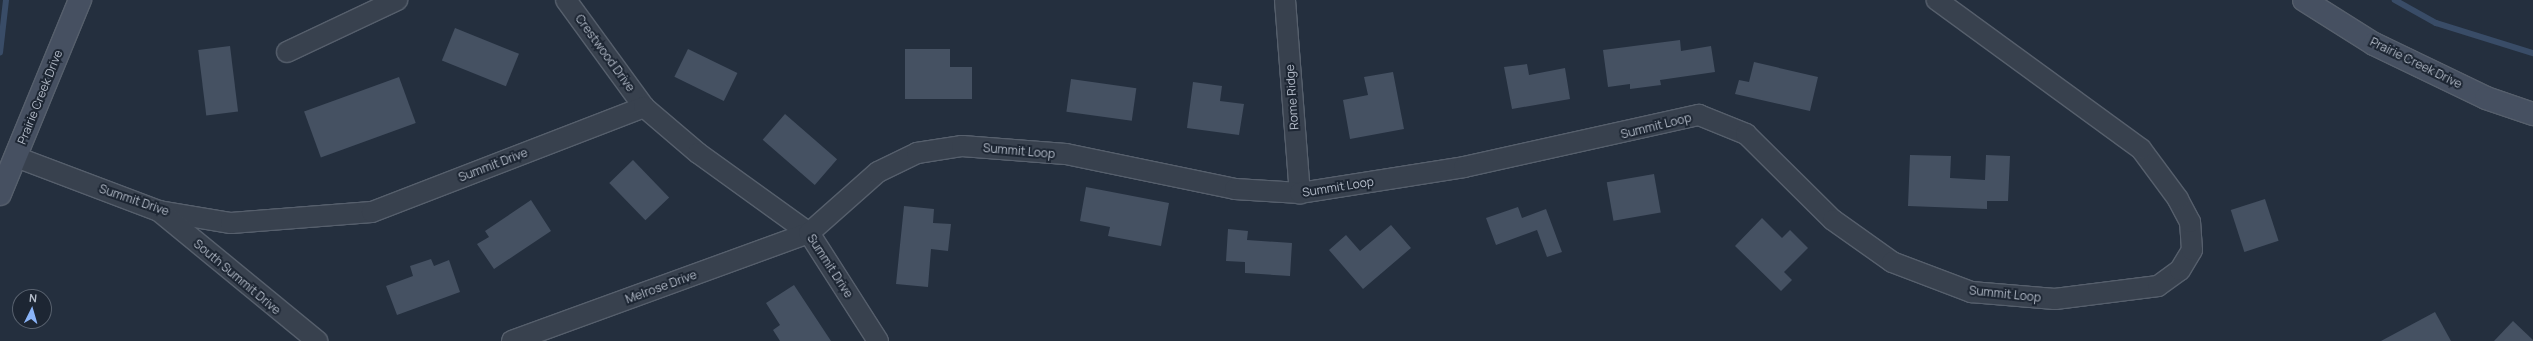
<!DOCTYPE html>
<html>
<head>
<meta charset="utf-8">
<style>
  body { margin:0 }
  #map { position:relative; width:2533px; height:341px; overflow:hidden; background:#242f3e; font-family:Manrope,sans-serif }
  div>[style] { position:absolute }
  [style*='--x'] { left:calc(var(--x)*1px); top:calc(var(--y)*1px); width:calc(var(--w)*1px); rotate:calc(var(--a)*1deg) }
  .stream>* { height:5.5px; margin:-2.75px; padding:0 2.75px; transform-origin:2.75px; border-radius:2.75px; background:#394c67 }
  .building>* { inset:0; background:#455162; transform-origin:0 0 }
  .roads { filter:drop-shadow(1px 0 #565f6c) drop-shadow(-1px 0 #565f6c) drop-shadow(0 1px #565f6c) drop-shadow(0 -1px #565f6c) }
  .street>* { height:20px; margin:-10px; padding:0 10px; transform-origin:10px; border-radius:10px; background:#38414e }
  .secondary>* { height:22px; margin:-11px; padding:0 11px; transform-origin:11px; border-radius:11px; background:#465061 }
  span { translate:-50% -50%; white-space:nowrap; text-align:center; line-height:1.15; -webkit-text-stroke:4px #1d2633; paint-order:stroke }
  .street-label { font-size:12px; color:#b4bcc9 }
  .north { position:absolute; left:12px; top:289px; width:40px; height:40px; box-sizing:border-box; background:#1d2633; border:1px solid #59626f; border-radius:50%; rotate:5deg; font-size:11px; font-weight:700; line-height:16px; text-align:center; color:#b4bcc9 }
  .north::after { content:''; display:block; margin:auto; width:14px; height:18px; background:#8ab4f8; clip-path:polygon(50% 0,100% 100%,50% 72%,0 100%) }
</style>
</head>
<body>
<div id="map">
  <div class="stream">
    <div style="--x:2395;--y:0;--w:47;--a:29.3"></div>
    <div style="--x:2436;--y:23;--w:102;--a:17.2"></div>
    <div style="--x:0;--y:53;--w:53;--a:-83.5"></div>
  </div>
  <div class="building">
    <div style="left:455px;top:28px;width:69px;height:35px;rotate:22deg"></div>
    <div style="clip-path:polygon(1680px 40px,1681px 51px,1711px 46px,1715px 72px,1660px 80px,1661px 85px,1630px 89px,1630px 84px,1608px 87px,1603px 50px)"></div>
    <div style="left:230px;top:46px;width:66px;height:32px;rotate:83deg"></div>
    <div style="left:688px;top:49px;width:55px;height:31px;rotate:26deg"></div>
    <div style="clip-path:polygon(905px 49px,950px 49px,950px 67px,972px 67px,972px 99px,905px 99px)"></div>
    <div style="clip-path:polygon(1754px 62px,1818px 77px,1810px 111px,1735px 94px,1739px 80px,1749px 82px)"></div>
    <div style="clip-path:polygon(1527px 64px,1529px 75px,1565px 68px,1570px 99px,1512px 109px,1504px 67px)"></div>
    <div style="clip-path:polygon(1393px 72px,1404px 129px,1350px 139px,1343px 100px,1368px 95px,1364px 77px)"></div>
    <div style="left:399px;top:77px;width:49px;height:101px;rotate:70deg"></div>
    <div style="left:1071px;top:79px;width:66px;height:33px;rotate:8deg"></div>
    <div style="clip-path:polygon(1193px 82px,1222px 86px,1220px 101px,1244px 104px,1239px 135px,1187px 128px)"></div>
    <div style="left:785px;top:114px;width:69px;height:34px;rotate:41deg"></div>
    <div style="clip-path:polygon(1910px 155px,1951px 156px,1950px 178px,1985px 180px,1986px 155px,2010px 156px,2008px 201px,1987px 201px,1987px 209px,1908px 206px)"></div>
    <div style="left:633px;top:160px;width:52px;height:33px;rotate:46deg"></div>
    <div style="left:1654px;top:174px;width:39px;height:48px;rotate:80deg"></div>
    <div style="clip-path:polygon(1086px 187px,1169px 203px,1161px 246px,1108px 236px,1110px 227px,1080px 221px)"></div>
    <div style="left:2265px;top:199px;width:44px;height:36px;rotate:72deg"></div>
    <div style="clip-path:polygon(531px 200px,551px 231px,494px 269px,477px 244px,489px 237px,485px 231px)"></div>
    <div style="clip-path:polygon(904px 206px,934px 209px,933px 223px,951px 224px,948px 251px,931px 249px,928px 287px,896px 284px)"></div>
    <div style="clip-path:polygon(1518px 207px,1522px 218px,1546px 209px,1562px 252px,1547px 257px,1537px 230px,1496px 245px,1486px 218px)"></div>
    <div style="clip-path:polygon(1762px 218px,1782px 238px,1790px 230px,1808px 248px,1784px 272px,1792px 280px,1781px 291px,1735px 246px)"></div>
    <div style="clip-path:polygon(1391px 225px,1411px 248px,1363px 289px,1329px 250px,1346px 235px,1360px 251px)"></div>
    <div style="clip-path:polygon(1228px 229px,1248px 231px,1247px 240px,1292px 243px,1290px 276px,1245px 273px,1245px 262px,1226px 261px)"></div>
    <div style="clip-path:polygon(431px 259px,434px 266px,449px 260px,460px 292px,397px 315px,386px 286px,413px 276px,410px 266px)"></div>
    <div style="clip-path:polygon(794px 285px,831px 341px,780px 341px,773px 330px,780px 325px,766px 303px)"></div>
    <div style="clip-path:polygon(2435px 312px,2451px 341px,2381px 341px)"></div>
    <div style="clip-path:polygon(2513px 321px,2533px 340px,2533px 341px,2494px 341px)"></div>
  </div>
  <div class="roads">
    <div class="street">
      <div style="--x:566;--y:0;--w:132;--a:53.9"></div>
      <div style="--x:1285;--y:0;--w:194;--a:85.6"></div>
      <div style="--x:287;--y:52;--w:122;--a:-25.3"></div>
      <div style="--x:16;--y:157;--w:153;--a:20.7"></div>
      <div style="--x:159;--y:211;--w:73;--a:9.5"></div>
      <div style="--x:231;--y:223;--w:141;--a:-4.5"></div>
      <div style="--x:372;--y:212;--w:292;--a:-21.1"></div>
      <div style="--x:644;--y:107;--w:71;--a:40.4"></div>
      <div style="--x:698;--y:153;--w:137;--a:35.8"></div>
      <div style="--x:809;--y:233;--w:128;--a:57.4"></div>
      <div style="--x:159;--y:211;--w:205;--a:39.4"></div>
      <div style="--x:512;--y:341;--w:316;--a:-20"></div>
      <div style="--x:809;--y:233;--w:92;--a:-41.5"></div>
      <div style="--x:878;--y:172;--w:43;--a:-26"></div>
      <div style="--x:917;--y:153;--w:46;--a:-8.8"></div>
      <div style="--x:962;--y:146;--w:104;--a:4.4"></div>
      <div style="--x:1066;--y:154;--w:173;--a:11.7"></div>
      <div style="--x:1235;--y:189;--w:65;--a:3.5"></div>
      <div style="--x:1300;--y:193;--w:166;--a:-9"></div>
      <div style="--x:1464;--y:167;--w:241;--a:-12.5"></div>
      <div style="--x:1699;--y:115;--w:51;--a:22"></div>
      <div style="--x:1746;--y:134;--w:122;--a:44.7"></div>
      <div style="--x:1833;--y:220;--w:72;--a:35.4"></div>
      <div style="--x:1892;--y:262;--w:85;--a:20.8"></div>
      <div style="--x:1971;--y:292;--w:84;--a:4.8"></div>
      <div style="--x:2055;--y:299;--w:104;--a:-7.2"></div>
      <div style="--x:2158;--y:286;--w:27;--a:-36"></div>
      <div style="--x:2180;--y:270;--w:23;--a:-59"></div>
      <div style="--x:2192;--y:250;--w:28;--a:-94"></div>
      <div style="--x:2190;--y:222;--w:26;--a:-118"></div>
      <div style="--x:2178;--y:199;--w:62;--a:-126.5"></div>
      <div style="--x:2141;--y:149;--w:253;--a:-143.9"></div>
    </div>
    <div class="secondary">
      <div style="--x:2304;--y:0;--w:83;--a:32.2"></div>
      <div style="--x:2374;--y:44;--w:124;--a:25.7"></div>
      <div style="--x:2486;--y:98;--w:50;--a:18.8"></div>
      <div style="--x:0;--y:194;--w:210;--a:-67.6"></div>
    </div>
  </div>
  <div class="street-label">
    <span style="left:605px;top:53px;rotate:54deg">Crestwood Drive</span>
    <span style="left:2416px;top:63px;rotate:26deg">Prairie Creek Drive</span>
    <span style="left:40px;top:97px;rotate:-68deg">Prairie Creek Drive</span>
    <span style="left:1292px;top:97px;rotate:-94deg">Rome Ridge</span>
    <span style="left:1656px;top:126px;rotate:-14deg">Summit Loop</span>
    <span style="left:1019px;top:151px;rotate:5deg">Summit Loop</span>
    <span style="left:493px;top:165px;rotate:-21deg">Summit Drive</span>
    <span style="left:1338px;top:187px;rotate:-9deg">Summit Loop</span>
    <span style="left:134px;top:200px;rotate:19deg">Summit Drive</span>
    <span style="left:830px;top:266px;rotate:57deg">Summit Drive</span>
    <span style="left:237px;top:277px;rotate:40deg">South Summit Drive</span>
    <span style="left:661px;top:287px;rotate:-20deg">Melrose Drive</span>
    <span style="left:2005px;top:294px;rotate:6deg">Summit Loop</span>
  </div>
  <div class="north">N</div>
</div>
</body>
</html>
